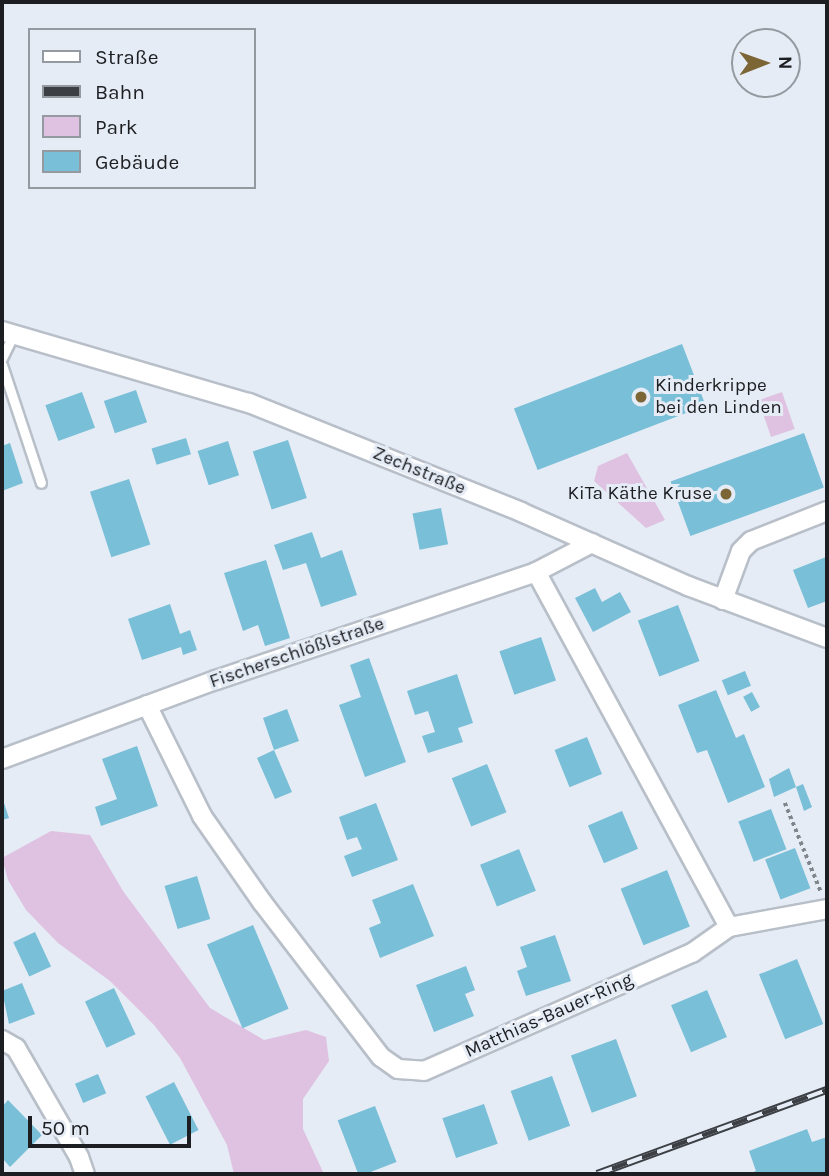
<!DOCTYPE html>
<html>
<head>
<meta charset="utf-8">
<style>
  body { margin:0 }
  #map { position:relative; width:829px; height:1176px; overflow:hidden; background:#e5ecf5; font-family:Karla,sans-serif }
  div>[style] { position:absolute }
  [style*='--x'] { left:calc(var(--x)*1px); top:calc(var(--y)*1px); width:calc(var(--w)*1px); rotate:calc(var(--a)*1deg) }
  .green>* { inset:0; background:#dfc2e1; transform-origin:0 0 }
  .building>* { inset:0; background:#78bfd7; transform-origin:0 0 }
  .path>* { height:3.5px; margin-top:-1.75px; transform-origin:0; background:repeating-linear-gradient(90deg,#81868c 0 3.5px,transparent 0 7px) }
  .roads { filter:drop-shadow(2px 0 #b8bfc8) drop-shadow(-2px 0 #b8bfc8) drop-shadow(0 2px #b8bfc8) drop-shadow(0 -2px #b8bfc8) }
  .service>* { height:9px; margin:-4.5px; padding:0 4.5px; transform-origin:4.5px; border-radius:4.5px; background:#fff }
  .minor>* { height:18px; margin:-9px; padding:0 9px; transform-origin:9px; border-radius:9px; background:#fff }
  .rail>* { height:8px; margin-top:-4px; transform-origin:0; background:repeating-linear-gradient(90deg,#e5ecf5 0 16px,#3c3f44 0 32px); box-sizing:border-box; border-block:2px solid #3c3f44 }
  .dots>* { width:19px; height:19px; translate:-50% -50%; box-sizing:border-box; border:4px solid #e5ecf5; border-radius:50% }
  span { translate:-50% -50%; white-space:nowrap; text-align:center; line-height:1.15; -webkit-text-stroke:6px #e5ecf5; paint-order:stroke }
  .poi-label { font-size:19px; color:#1c1e22 }
  .left { translate:0 -50%; text-align:left }
  .right { translate:-100% -50%; text-align:right }
  .street-label { font-size:19px; color:#1c1e22 }
  .frame { position:absolute; inset:0; border:4px solid #1c1e22; pointer-events:none }
  .legend { position:absolute; left:28px; top:28px; width:228px; height:161px; box-sizing:border-box; background:#e5ecf5; border:2px solid #959aa1; margin:0; padding:9px 12px; list-style:none; font-size:21px; color:#1c1e22 }
  .legend li { display:flex; align-items:center; gap:14px; height:35px }
  .legend b { width:35px; border:2px solid #959aa1 }
  .north { position:absolute; left:731px; top:28px; width:70px; height:70px; box-sizing:border-box; background:#e5ecf5; border:2px solid #959aa1; border-radius:50%; rotate:89deg; font-size:19px; font-weight:700; line-height:28px; text-align:center; color:#1c1e22 }
  .north::after { content:''; display:block; margin:auto; width:24px; height:32px; background:#7d6636; clip-path:polygon(50% 0,100% 100%,50% 72%,0 100%) }
  .scale { position:absolute; left:28px; top:1116px; width:163px; height:32px; box-sizing:border-box; border:4px solid #1c1e22; border-top:0; padding-left:9px; font-size:21px; line-height:24px; white-space:nowrap; color:#1c1e22; -webkit-text-stroke:5px #e5ecf5; paint-order:stroke }
</style>
</head>
<body>
<div id="map">
  <div class="green">
    <div style="left:782px;top:392px;width:39px;height:25px;rotate:71deg"></div>
    <div style="clip-path:polygon(627px 453px,665px 520px,646px 528px,594px 481px,598px 466px)"></div>
    <div style="clip-path:polygon(51px 831px,90px 835px,123px 891px,210px 1008px,264px 1040px,306px 1030px,326px 1037px,329px 1061px,303px 1099px,303px 1129px,324px 1174px,234px 1174px,227px 1145px,180px 1058px,154px 1025px,110px 981px,58px 943px,26px 910px,8px 880px,2px 858px)"></div>
  </div>
  <div class="building">
    <div style="left:682px;top:344px;width:66px;height:180px;rotate:69deg"></div>
    <div style="left:136px;top:390px;width:34px;height:34px;rotate:71deg"></div>
    <div style="left:82px;top:392px;width:38px;height:39px;rotate:70deg"></div>
    <div style="left:804px;top:433px;width:58px;height:142px;rotate:70deg"></div>
    <div style="left:186px;top:438px;width:17px;height:36px;rotate:73deg"></div>
    <div style="left:288px;top:440px;width:61px;height:37px;rotate:72deg"></div>
    <div style="left:228px;top:441px;width:36px;height:32px;rotate:72deg"></div>
    <div style="clip-path:polygon(10px 443px,23px 483px,2px 491px,2px 446px)"></div>
    <div style="left:129px;top:479px;width:69px;height:41px;rotate:72deg"></div>
    <div style="left:441px;top:508px;width:37px;height:29px;rotate:79deg"></div>
    <div style="clip-path:polygon(312px 532px,321px 558px,342px 550px,357px 595px,321px 607px,306px 563px,283px 570px,274px 545px)"></div>
    <div style="clip-path:polygon(826px 557px,827px 601px,808px 608px,793px 570px)"></div>
    <div style="clip-path:polygon(266px 560px,290px 638px,265px 646px,258px 625px,243px 631px,224px 573px)"></div>
    <div style="clip-path:polygon(595px 588px,602px 602px,620px 592px,631px 612px,593px 632px,575px 598px)"></div>
    <div style="clip-path:polygon(170px 604px,180px 634px,190px 630px,197px 650px,183px 655px,181px 647px,142px 660px,128px 619px)"></div>
    <div style="left:678px;top:605px;width:60px;height:43px;rotate:69deg"></div>
    <div style="left:541px;top:637px;width:46px;height:44px;rotate:71deg"></div>
    <div style="clip-path:polygon(369px 658px,406px 762px,365px 777px,339px 705px,361px 697px,350px 665px)"></div>
    <div style="left:745px;top:671px;width:16px;height:25px;rotate:68deg"></div>
    <div style="clip-path:polygon(457px 674px,473px 723px,458px 728px,463px 742px,428px 753px,422px 736px,435px 732px,428px 711px,415px 715px,407px 691px)"></div>
    <div style="clip-path:polygon(716px 690px,736px 738px,744px 734px,765px 787px,728px 803px,707px 750px,697px 753px,678px 705px)"></div>
    <div style="left:752px;top:692px;width:17px;height:10px;rotate:62deg"></div>
    <div style="clip-path:polygon(287px 709px,299px 741px,274px 750px,292px 792px,275px 799px,257px 758px,274px 750px,263px 718px)"></div>
    <div style="left:587px;top:737px;width:40px;height:35px;rotate:68deg"></div>
    <div style="clip-path:polygon(137px 746px,158px 806px,101px 826px,95px 807px,117px 799px,102px 759px)"></div>
    <div style="left:487px;top:764px;width:52px;height:38px;rotate:68deg"></div>
    <div style="clip-path:polygon(789px 768px,796px 787px,774px 797px,769px 779px)"></div>
    <div style="clip-path:polygon(803px 784px,812px 807px,804px 811px,796px 787px)"></div>
    <div style="clip-path:polygon(2px 797px,9px 818px,2px 820px)"></div>
    <div style="clip-path:polygon(376px 803px,398px 860px,352px 877px,344px 856px,362px 849px,357px 837px,347px 840px,339px 817px)"></div>
    <div style="left:771px;top:809px;width:43px;height:35px;rotate:69deg"></div>
    <div style="left:622px;top:811px;width:41px;height:37px;rotate:67deg"></div>
    <div style="left:795px;top:848px;width:43px;height:32px;rotate:69deg"></div>
    <div style="left:519px;top:849px;width:45px;height:42px;rotate:68deg"></div>
    <div style="left:667px;top:870px;width:61px;height:50px;rotate:68deg"></div>
    <div style="left:197px;top:876px;width:45px;height:34px;rotate:73deg"></div>
    <div style="clip-path:polygon(413px 884px,434px 936px,380px 958px,369px 928px,381px 923px,372px 900px)"></div>
    <div style="left:253px;top:925px;width:91px;height:50px;rotate:67deg"></div>
    <div style="left:35px;top:932px;width:38px;height:24px;rotate:65deg"></div>
    <div style="clip-path:polygon(555px 935px,571px 981px,526px 996px,517px 971px,527px 967px,520px 947px)"></div>
    <div style="left:797px;top:959px;width:70px;height:41px;rotate:68deg"></div>
    <div style="clip-path:polygon(466px 966px,475px 990px,465px 994px,474px 1016px,434px 1032px,416px 985px)"></div>
    <div style="clip-path:polygon(22px 983px,35px 1014px,9px 1024px,2px 991px)"></div>
    <div style="left:114px;top:988px;width:51px;height:32px;rotate:65deg"></div>
    <div style="left:707px;top:990px;width:51px;height:39px;rotate:67deg"></div>
    <div style="left:616px;top:1039px;width:61px;height:48px;rotate:70deg"></div>
    <div style="left:98px;top:1074px;width:21px;height:25px;rotate:67deg"></div>
    <div style="left:552px;top:1076px;width:53px;height:44px;rotate:70deg"></div>
    <div style="left:174px;top:1082px;width:54px;height:32px;rotate:63deg"></div>
    <div style="clip-path:polygon(8px 1100px,42px 1135px,10px 1167px,2px 1158px,2px 1107px)"></div>
    <div style="left:484px;top:1104px;width:42px;height:44px;rotate:71deg"></div>
    <div style="left:375px;top:1106px;width:60px;height:40px;rotate:69deg"></div>
    <div style="clip-path:polygon(807px 1129px,812px 1142px,827px 1137px,827px 1174px,747px 1174px,756px 1171px,749px 1151px)"></div>
  </div>
  <div class="path">
    <div style="--x:785;--y:803;--w:96;--a:68"></div>
  </div>
  <div class="roads">
    <div class="service">
      <div style="--x:2;--y:358;--w:28;--a:-64"></div>
      <div style="--x:2;--y:365;--w:124;--a:71.7"></div>
    </div>
    <div class="minor">
      <div style="--x:2;--y:331;--w:257;--a:16.3"></div>
      <div style="--x:249;--y:403;--w:293;--a:21.8"></div>
      <div style="--x:521;--y:512;--w:183;--a:23.9"></div>
      <div style="--x:688;--y:586;--w:148;--a:20.5"></div>
      <div style="--x:723;--y:600;--w:52;--a:-69.8"></div>
      <div style="--x:741;--y:551;--w:14;--a:-45"></div>
      <div style="--x:751;--y:541;--w:82;--a:-21.5"></div>
      <div style="--x:147;--y:705;--w:124;--a:63.6"></div>
      <div style="--x:202;--y:816;--w:105;--a:55.1"></div>
      <div style="--x:262;--y:902;--w:195;--a:52.5"></div>
      <div style="--x:381;--y:1057;--w:21;--a:35"></div>
      <div style="--x:398;--y:1069;--w:26;--a:4"></div>
      <div style="--x:424;--y:1071;--w:293;--a:-23.8"></div>
      <div style="--x:692;--y:953;--w:45;--a:-35.1"></div>
      <div style="--x:729;--y:927;--w:404;--a:-118.5"></div>
      <div style="--x:2;--y:759;--w:228;--a:-20.3"></div>
      <div style="--x:216;--y:680;--w:338;--a:-18.6"></div>
      <div style="--x:536;--y:572;--w:63;--a:-27.4"></div>
      <div style="--x:729;--y:927;--w:100;--a:-10.4"></div>
      <div style="--x:2;--y:1040;--w:16;--a:30"></div>
      <div style="--x:16;--y:1048;--w:126;--a:60"></div>
      <div style="--x:79;--y:1157;--w:18;--a:71"></div>
    </div>
  </div>
  <div class="rail">
    <div style="--x:597;--y:1174;--w:245;--a:-20.1"></div>
  </div>
  <div class="dots">
    <div style="left:641px;top:397px;background:#7d6636"></div>
    <div style="left:726px;top:494px;background:#7d6636"></div>
  </div>
  <div class="poi-label">
    <span class="left" style="left:655px;top:397px">Kinderkrippe<br>bei den Linden</span>
    <span class="right" style="left:712px;top:494px">KiTa Käthe Kruse</span>
  </div>
  <div class="street-label">
    <span style="left:419px;top:471px;rotate:22deg">Zechstraße</span>
    <span style="left:297px;top:653px;rotate:-19deg">Fischerschlößlstraße</span>
    <span style="left:549px;top:1016px;rotate:-24deg">Matthias-Bauer-Ring</span>
  </div>
  <div class="frame"></div>
  <ul class="legend">
  <li><b style="height:9px;background:#fff"></b>Straße</li>
  <li><b style="height:9px;background:#3c3f44"></b>Bahn</li>
  <li><b style="height:19px;background:#dfc2e1"></b>Park</li>
  <li><b style="height:19px;background:#78bfd7"></b>Gebäude</li>
  </ul>
  <div class="north">N</div>
  <div class="scale">50 m</div>
</div>
</body>
</html>
